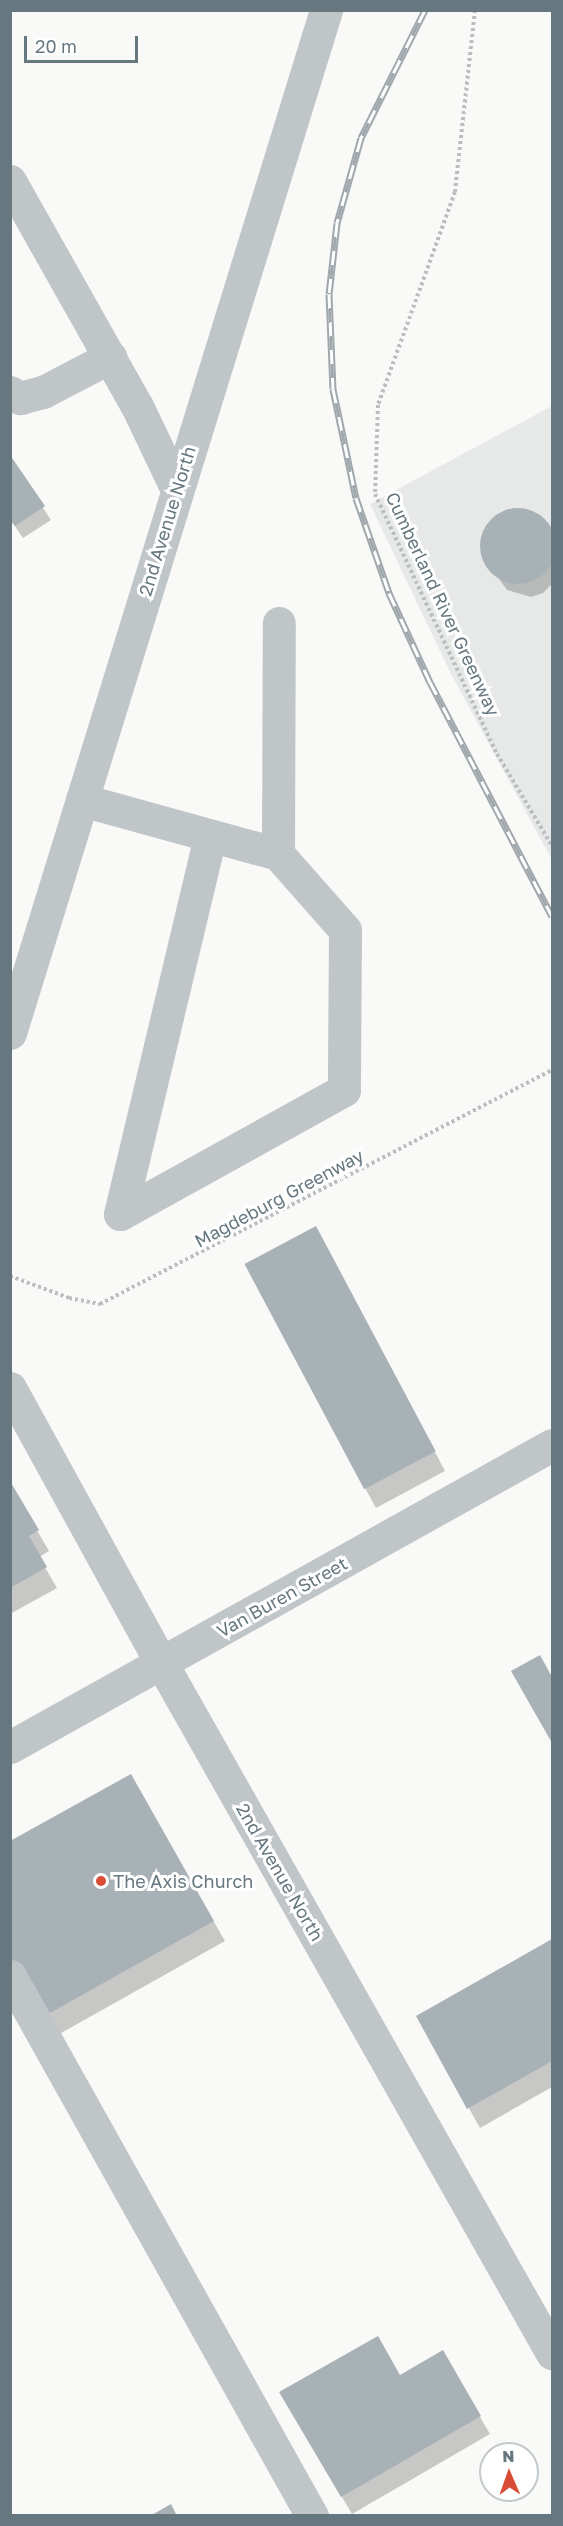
<!DOCTYPE html>
<html>
<head>
<meta charset="utf-8">
<style>
  body { margin:0 }
  #map { position:relative; width:563px; height:2526px; overflow:hidden; background:#f9f9f7; font-family:"Golos Text",sans-serif }
  div>[style] { position:absolute }
  [style*='--x'] { left:calc(var(--x)*1px); top:calc(var(--y)*1px); width:calc(var(--w)*1px); rotate:calc(var(--a)*1deg) }
  .built>* { inset:0; background:#e7e9e8 }
  .shadow>* { inset:0; background:#0003 }
  .building>* { inset:0; background:#a8b1b6; transform-origin:0 0 }
  .round { border-radius:50% }
  .path>* { height:4px; margin-top:-2px; transform-origin:0; background:repeating-linear-gradient(90deg,#bbbec0 0 3px,transparent 0 6px) }
  .minor>* { height:33px; margin:-16.5px; padding:0 16.5px; transform-origin:16.5px; border-radius:16.5px; background:#c0c5c8 }
  .rail>* { height:7px; margin-top:-3.5px; transform-origin:0; background:repeating-linear-gradient(90deg,#fff 0 14px,#a0a8ad 0 28px); box-sizing:border-box; border-block:2px solid #a0a8ad }
  .dots>* { width:16px; height:16px; translate:-50% -50%; box-sizing:border-box; border:3px solid #fff; border-radius:50% }
  span { translate:-50% -50%; white-space:nowrap; text-align:center; line-height:1.15; -webkit-text-stroke:6px #fff; paint-order:stroke }
  .street-label { font-size:18px; color:#667780 }
  .poi-label { font-size:18px; color:#667780 }
  .left { translate:0 -50%; text-align:left }
  .frame { position:absolute; inset:0; border:12px solid #667780; pointer-events:none }
  .north { position:absolute; left:479px; top:2442px; width:60px; height:60px; box-sizing:border-box; background:#fff; border:2px solid #c2c9cc; border-radius:50%; rotate:358deg; font-size:16px; font-weight:700; line-height:24px; text-align:center; color:#667780 }
  .north::after { content:''; display:block; margin:auto; width:21px; height:27px; background:#d94d37; clip-path:polygon(50% 0,100% 100%,50% 72%,0 100%) }
  .scale { position:absolute; left:24px; top:36px; width:114px; height:27px; box-sizing:border-box; border:3px solid #667780; border-top:0; padding-left:8px; font-size:18px; line-height:21px; white-space:nowrap; color:#667780; -webkit-text-stroke:4px #fff; paint-order:stroke }
</style>
</head>
<body>
<div id="map">
  <div class="built">
    <div style="clip-path:polygon(552px 406px,552px 860px,450px 672px,370px 504px)"></div>
  </div>
  <div class="shadow">
    <div style="clip-path:polygon(10px 457px,51px 520px,23px 538px,10px 519px)"></div>
    <div style="clip-path:polygon(517px 509px,541px 516px,552px 533px,552px 584px,543px 593px,531px 597px,507px 590px,484px 558px,483px 536px,488px 525px,495px 517px)"></div>
    <div style="clip-path:polygon(327px 1248px,445px 1471px,376px 1508px,365px 1488px)"></div>
    <div style="clip-path:polygon(10px 1484px,49px 1551px,39px 1557px,57px 1588px,10px 1614px)"></div>
    <div style="clip-path:polygon(539px 1657px,552px 1680px,552px 1740px,513px 1672px)"></div>
    <div style="clip-path:polygon(130px 1776px,225px 1941px,54px 2037px,10px 1960px)"></div>
    <div style="clip-path:polygon(552px 1941px,552px 2087px,480px 2128px,418px 2017px)"></div>
    <div style="clip-path:polygon(442px 2352px,490px 2434px,352px 2514px,281px 2393px,400px 2377px)"></div>
  </div>
  <div class="building">
    <div style="clip-path:polygon(10px 455px,45px 506px,15px 526px,10px 520px)"></div>
    <div class="round" style="left:480px;top:508px;width:76px;height:76px"></div>
    <div style="left:316px;top:1226px;width:255px;height:81px;rotate:62deg"></div>
    <div style="clip-path:polygon(10px 1481px,39px 1530px,29px 1536px,47px 1567px,10px 1588px)"></div>
    <div style="clip-path:polygon(540px 1655px,552px 1677px,552px 1743px,511px 1671px)"></div>
    <div style="clip-path:polygon(131px 1774px,214px 1921px,41px 2018px,10px 1963px,10px 1841px)"></div>
    <div style="clip-path:polygon(552px 1939px,552px 2061px,467px 2109px,416px 2016px)"></div>
    <div style="clip-path:polygon(378px 2336px,400px 2375px,443px 2350px,481px 2416px,341px 2497px,279px 2392px)"></div>
    <div style="clip-path:polygon(171px 2504px,177px 2516px,150px 2516px)"></div>
  </div>
  <div class="path">
    <div style="--x:475;--y:10;--w:183;--a:96.3"></div>
    <div style="--x:455;--y:192;--w:226;--a:109.9"></div>
    <div style="--x:378;--y:405;--w:89;--a:91.9"></div>
    <div style="--x:375;--y:494;--w:287;--a:64.9"></div>
    <div style="--x:497;--y:754;--w:107;--a:59.1"></div>
    <div style="--x:10;--y:1276;--w:63;--a:20.4"></div>
    <div style="--x:69;--y:1298;--w:32;--a:11"></div>
    <div style="--x:100;--y:1304;--w:509;--a:-27.37"></div>
  </div>
  <div class="minor">
    <div style="--x:10;--y:181;--w:258;--a:60.6"></div>
    <div style="--x:137;--y:406;--w:93;--a:64.5"></div>
    <div style="--x:10;--y:392;--w:12;--a:31"></div>
    <div style="--x:20;--y:398;--w:24;--a:-15"></div>
    <div style="--x:43;--y:392;--w:76;--a:-27.6"></div>
    <div style="--x:82;--y:800;--w:203;--a:15.4"></div>
    <div style="--x:278;--y:854;--w:101;--a:48.6"></div>
    <div style="--x:345;--y:930;--w:160;--a:90.4"></div>
    <div style="--x:344;--y:1090;--w:256;--a:151"></div>
    <div style="--x:120;--y:1214;--w:389;--a:-76.6"></div>
    <div style="--x:278;--y:854;--w:231;--a:-89.8"></div>
    <div style="--x:10;--y:1033;--w:1071;--a:-72.83"></div>
    <div style="--x:10;--y:1388;--w:315;--a:61.2"></div>
    <div style="--x:162;--y:1664;--w:792;--a:60.49"></div>
    <div style="--x:10;--y:1747;--w:620;--a:-29.13"></div>
    <div style="--x:10;--y:1976;--w:619;--a:60.78"></div>
  </div>
  <div class="rail">
    <div style="--x:425;--y:10;--w:143;--a:116.6"></div>
    <div style="--x:361;--y:138;--w:88;--a:105.8"></div>
    <div style="--x:337;--y:223;--w:71;--a:96.4"></div>
    <div style="--x:329;--y:294;--w:95;--a:87.6"></div>
    <div style="--x:333;--y:389;--w:111;--a:78.1"></div>
    <div style="--x:356;--y:498;--w:101;--a:70.8"></div>
    <div style="--x:389;--y:593;--w:98;--a:65.3"></div>
    <div style="--x:430;--y:682;--w:264;--a:62.5"></div>
  </div>
  <div class="dots">
    <div style="left:101px;top:1881px;background:#d94d37"></div>
  </div>
  <div class="street-label">
    <span style="left:167px;top:521px;rotate:-73deg">2nd Avenue North</span>
    <span style="left:443px;top:604px;rotate:65deg">Cumberland River Greenway</span>
    <span style="left:279px;top:1198px;rotate:-28deg">Magdeburg Greenway</span>
    <span style="left:282px;top:1597px;rotate:-29deg">Van Buren Street</span>
    <span style="left:280px;top:1872px;rotate:60deg">2nd Avenue North</span>
  </div>
  <div class="poi-label">
    <span class="left" style="left:113px;top:1881px">The Axis Church</span>
  </div>
  <div class="frame"></div>
  <div class="north">N</div>
  <div class="scale">20 m</div>
</div>
</body>
</html>
